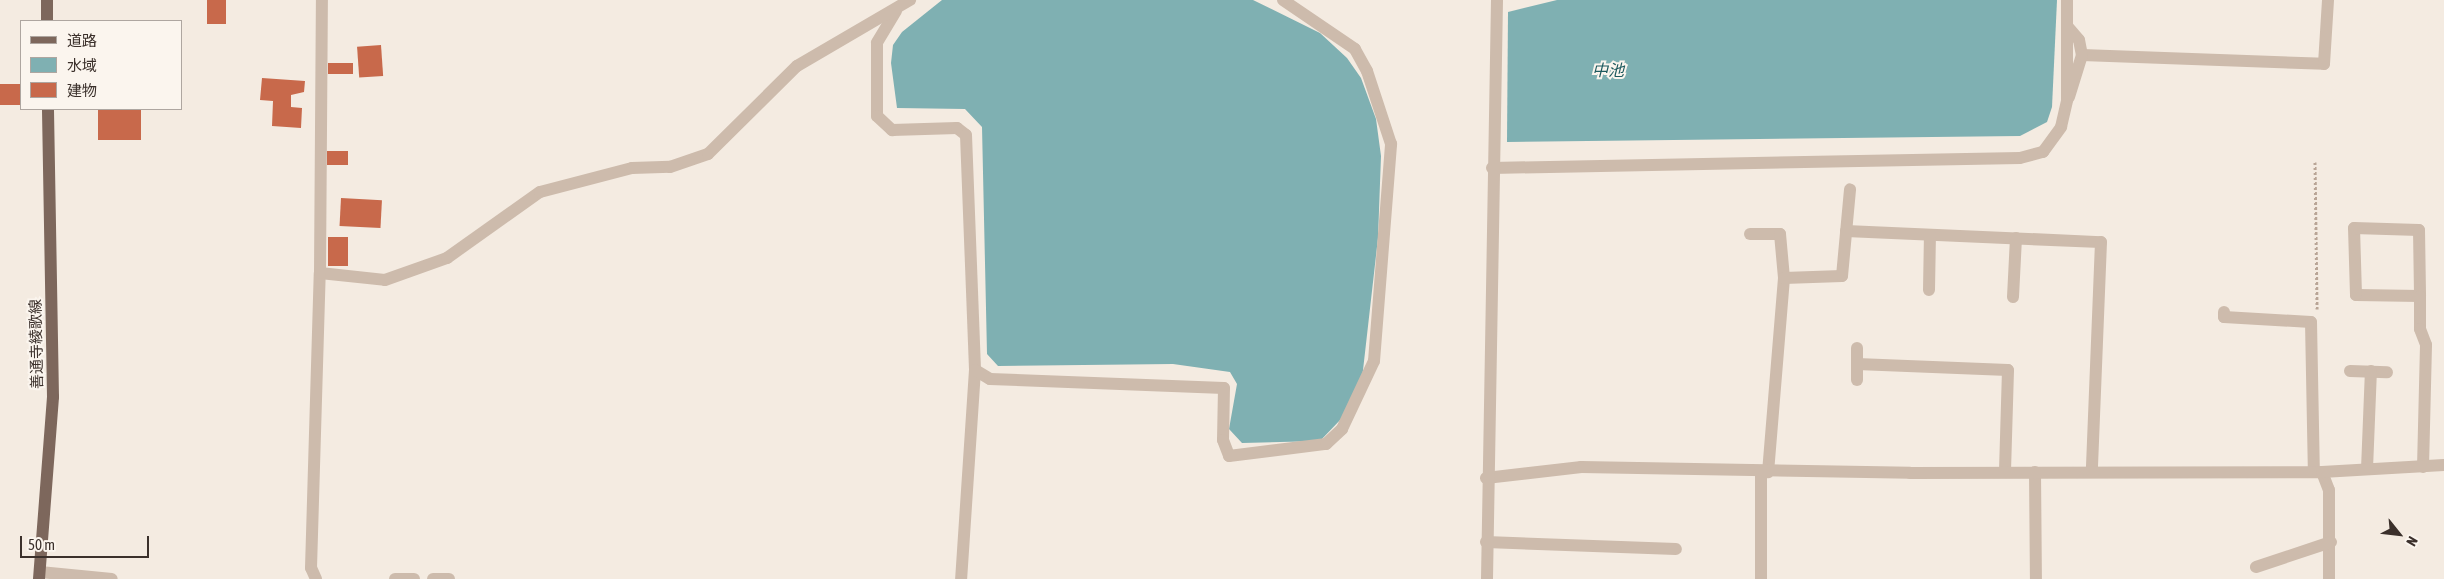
<!DOCTYPE html>
<html>
<head>
<meta charset="utf-8">
<style>
  body { margin:0 }
  #map { position:relative; width:2444px; height:579px; overflow:hidden; background:#f4ebe1; font-family:"Asap Condensed","Noto Sans JP",sans-serif }
  div>[style] { position:absolute }
  [style*='--x'] { left:calc(var(--x)*1px); top:calc(var(--y)*1px); width:calc(var(--w)*1px); rotate:calc(var(--a)*1deg) }
  .water>* { inset:0; background:#7fb0b2 }
  .building>* { inset:0; background:#c8694b; transform-origin:0 0 }
  .path>* { height:3px; margin-top:-1.5px; transform-origin:0; background:repeating-linear-gradient(90deg,#b9a596 0 2.5px,transparent 0 5px) }
  .minor>* { height:12px; margin:-6px; padding:0 6px; transform-origin:6px; border-radius:6px; background:#cdbbac }
  .major>* { height:12px; margin:-6px; padding:0 6px; transform-origin:6px; border-radius:6px; background:#7d675c }
  span { translate:-50% -50%; white-space:nowrap; text-align:center; line-height:1.15; -webkit-text-stroke:4px #fbf5ee; paint-order:stroke }
  .street-label { font-size:15px; color:#3b302b }
  .water-label { font-size:16px; color:#1f5a5e; font-style:italic }
  .legend { position:absolute; left:20px; top:20px; width:162px; height:90px; box-sizing:border-box; background:#fbf5ee; border:1px solid #aea6a0; margin:0; padding:6px 9px; list-style:none; font-size:15px; color:#3b302b }
  .legend li { display:flex; align-items:center; gap:10px; height:25px }
  .legend b { width:25px; border:1px solid #aea6a0 }
  .north { position:absolute; left:2374px; top:509px; width:50px; height:50px; -webkit-text-stroke:4px #fbf5ee; paint-order:stroke; rotate:119deg; font-size:14px; font-weight:700; line-height:20px; text-align:center; color:#3b302b }
  .north::after { content:''; display:block; margin:auto; width:18px; height:22px; background:#3b302b; clip-path:polygon(50% 0,100% 100%,50% 72%,0 100%) }
  .scale { position:absolute; left:20px; top:536px; width:129px; height:22px; box-sizing:border-box; border:2px solid #3b302b; border-top:0; padding-left:6px; font-size:15px; line-height:18px; white-space:nowrap; color:#3b302b; -webkit-text-stroke:4px #fbf5ee; paint-order:stroke }
</style>
</head>
<body>
<div id="map">
  <div class="water">
    <div style="clip-path:polygon(942px 0,1253px 0,1320px 33px,1347px 58px,1361px 78px,1376px 119px,1381px 156px,1378px 238px,1362px 379px,1342px 418px,1320px 441px,1242px 443px,1229px 429px,1237px 384px,1230px 372px,1173px 364px,998px 366px,987px 354px,982px 127px,965px 109px,897px 108px,891px 63px,893px 45px,902px 32px)"></div>
    <div style="clip-path:polygon(1557px 0,2057px 0,2052px 107px,2047px 122px,2020px 136px,1507px 142px,1508px 12px)"></div>
  </div>
  <div class="building">
    <div style="left:207px;top:0;width:19px;height:24px"></div>
    <div style="left:381px;top:45px;width:31px;height:24px;rotate:86deg"></div>
    <div style="left:328px;top:63px;width:25px;height:11px"></div>
    <div style="clip-path:polygon(262px 78px,305px 81px,304px 92px,291px 95px,291px 107px,302px 108px,301px 128px,272px 126px,273px 101px,260px 100px)"></div>
    <div style="left:0;top:84px;width:21px;height:21px"></div>
    <div style="left:98px;top:109px;width:43px;height:31px"></div>
    <div style="left:327px;top:151px;width:21px;height:14px"></div>
    <div style="left:341px;top:198px;width:41px;height:28px;rotate:3deg"></div>
    <div style="left:328px;top:237px;width:20px;height:29px"></div>
  </div>
  <div class="path">
    <div style="--x:2315;--y:162;--w:147;--a:89.2"></div>
  </div>
  <div class="minor">
    <div style="--x:896;--y:11;--w:37;--a:121"></div>
    <div style="--x:877;--y:43;--w:73;--a:90"></div>
    <div style="--x:877;--y:116;--w:21;--a:43"></div>
    <div style="--x:892;--y:130;--w:65;--a:-1.8"></div>
    <div style="--x:957;--y:128;--w:11;--a:38"></div>
    <div style="--x:966;--y:135;--w:235;--a:87.8"></div>
    <div style="--x:975;--y:370;--w:209;--a:93.8"></div>
    <div style="--x:2067;--y:26;--w:18;--a:49"></div>
    <div style="--x:2079;--y:40;--w:15;--a:79"></div>
    <div style="--x:2082;--y:55;--w:242;--a:2.1"></div>
    <div style="--x:2324;--y:64;--w:64;--a:-86.4"></div>
    <div style="--x:2069;--y:97;--w:44;--a:-72.8"></div>
    <div style="--x:1492;--y:168;--w:528;--a:-1.09"></div>
    <div style="--x:2020;--y:158;--w:24;--a:-15"></div>
    <div style="--x:2043;--y:152;--w:31;--a:-54"></div>
    <div style="--x:2061;--y:127;--w:28;--a:-77"></div>
    <div style="--x:2067;--y:100;--w:100;--a:-90"></div>
    <div style="--x:1846;--y:231;--w:255;--a:2.5"></div>
    <div style="--x:2101;--y:242;--w:229;--a:92.3"></div>
    <div style="--x:1750;--y:234;--w:30;--a:0"></div>
    <div style="--x:1780;--y:234;--w:44;--a:84.8"></div>
    <div style="--x:1784;--y:278;--w:195;--a:94.7"></div>
    <div style="--x:320;--y:273;--w:65;--a:6.1"></div>
    <div style="--x:385;--y:280;--w:66;--a:-19.5"></div>
    <div style="--x:447;--y:258;--w:114;--a:-35.4"></div>
    <div style="--x:540;--y:192;--w:95;--a:-14.6"></div>
    <div style="--x:632;--y:168;--w:38;--a:-2"></div>
    <div style="--x:670;--y:167;--w:40;--a:-18.9"></div>
    <div style="--x:708;--y:154;--w:125;--a:-44.7"></div>
    <div style="--x:797;--y:66;--w:131;--a:-30.3"></div>
    <div style="--x:1784;--y:278;--w:58;--a:-2"></div>
    <div style="--x:1842;--y:276;--w:87;--a:-84.7"></div>
    <div style="--x:1929;--y:290;--w:55;--a:-89"></div>
    <div style="--x:2420;--y:296;--w:64;--a:-179.1"></div>
    <div style="--x:2356;--y:295;--w:67;--a:-91.7"></div>
    <div style="--x:2354;--y:228;--w:65;--a:1.8"></div>
    <div style="--x:2419;--y:230;--w:66;--a:89.1"></div>
    <div style="--x:2420;--y:296;--w:33;--a:90"></div>
    <div style="--x:2420;--y:329;--w:17;--a:69"></div>
    <div style="--x:2426;--y:345;--w:122;--a:91.4"></div>
    <div style="--x:2013;--y:297;--w:59;--a:-87.1"></div>
    <div style="--x:2224;--y:312;--w:5;--a:90"></div>
    <div style="--x:2224;--y:317;--w:87;--a:3.3"></div>
    <div style="--x:2311;--y:322;--w:150;--a:88.9"></div>
    <div style="--x:1857;--y:364;--w:151;--a:2.3"></div>
    <div style="--x:2008;--y:370;--w:102;--a:91.7"></div>
    <div style="--x:975;--y:370;--w:17;--a:31"></div>
    <div style="--x:990;--y:379;--w:234;--a:2.2"></div>
    <div style="--x:1224;--y:388;--w:52;--a:91.1"></div>
    <div style="--x:1223;--y:440;--w:17;--a:69"></div>
    <div style="--x:1229;--y:456;--w:98;--a:-7.1"></div>
    <div style="--x:1326;--y:444;--w:22;--a:-43"></div>
    <div style="--x:1342;--y:429;--w:75;--a:-64.8"></div>
    <div style="--x:1374;--y:361;--w:218;--a:-85.5"></div>
    <div style="--x:1391;--y:144;--w:77;--a:-108.2"></div>
    <div style="--x:1367;--y:71;--w:25;--a:-119"></div>
    <div style="--x:1355;--y:49;--w:87;--a:-145.8"></div>
    <div style="--x:2350;--y:371;--w:37;--a:2"></div>
    <div style="--x:1857;--y:380;--w:32;--a:-90"></div>
    <div style="--x:2367;--y:469;--w:98;--a:-87.7"></div>
    <div style="--x:2035;--y:472;--w:107;--a:89.5"></div>
    <div style="--x:2322;--y:472;--w:19;--a:69"></div>
    <div style="--x:2329;--y:490;--w:89;--a:90"></div>
    <div style="--x:1486;--y:478;--w:96;--a:-6.6"></div>
    <div style="--x:1581;--y:467;--w:329;--a:1"></div>
    <div style="--x:1910;--y:473;--w:412;--a:-0.1"></div>
    <div style="--x:2322;--y:472;--w:122;--a:-3.3"></div>
    <div style="--x:1486;--y:542;--w:190;--a:2.1"></div>
    <div style="--x:2256;--y:567;--w:79;--a:-18.4"></div>
    <div style="--x:40;--y:572;--w:72;--a:5.6"></div>
    <div style="--x:316;--y:579;--w:12;--a:-114"></div>
    <div style="--x:311;--y:568;--w:295;--a:-88.3"></div>
    <div style="--x:320;--y:273;--w:273;--a:-89.6"></div>
    <div style="--x:395;--y:579;--w:19;--a:0"></div>
    <div style="--x:433;--y:579;--w:16;--a:0"></div>
    <div style="--x:1487;--y:579;--w:579;--a:-89.01"></div>
    <div style="--x:1761;--y:579;--w:107;--a:-90"></div>
  </div>
  <div class="major">
    <div style="--x:47;--y:0;--w:21;--a:90"></div>
    <div style="--x:39;--y:579;--w:183;--a:-85.6"></div>
    <div style="--x:53;--y:397;--w:288;--a:-91"></div>
  </div>
  <div class="street-label">
    <span style="left:36px;top:344px;rotate:-91deg">善通寺綾歌線</span>
  </div>
  <div class="water-label">
    <span style="left:1608px;top:70px">中池</span>
  </div>
  <ul class="legend">
  <li><b style="height:6px;background:#7d675c"></b>道路</li>
  <li><b style="height:14px;background:#7fb0b2"></b>水域</li>
  <li><b style="height:14px;background:#c8694b"></b>建物</li>
  </ul>
  <div class="north">N</div>
  <div class="scale">50 m</div>
</div>
</body>
</html>
